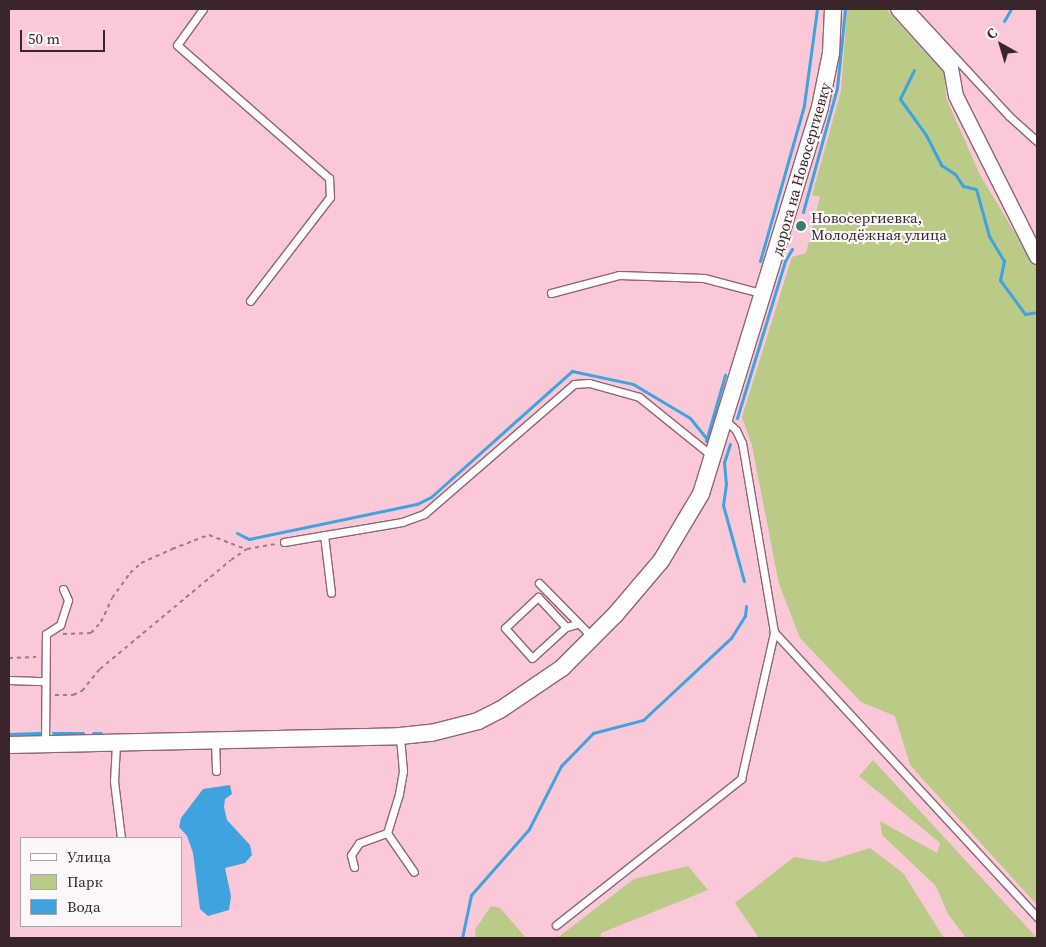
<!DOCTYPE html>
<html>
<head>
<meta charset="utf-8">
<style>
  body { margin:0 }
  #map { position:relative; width:1046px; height:947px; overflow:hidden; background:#fac8d6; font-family:"Source Serif 4",serif }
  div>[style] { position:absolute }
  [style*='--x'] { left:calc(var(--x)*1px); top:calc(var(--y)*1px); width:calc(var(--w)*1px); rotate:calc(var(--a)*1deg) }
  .green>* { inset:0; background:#baca87 }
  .water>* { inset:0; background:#3fa3e0 }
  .stream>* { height:3px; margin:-1.5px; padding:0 1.5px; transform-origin:1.5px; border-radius:1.5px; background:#3fa3e0 }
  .path>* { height:2px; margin-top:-1px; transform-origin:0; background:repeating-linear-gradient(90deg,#9d7a84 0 4px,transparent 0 8px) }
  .roads { filter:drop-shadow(1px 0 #916572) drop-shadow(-1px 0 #916572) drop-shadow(0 1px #916572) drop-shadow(0 -1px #916572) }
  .service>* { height:7px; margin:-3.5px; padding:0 3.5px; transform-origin:3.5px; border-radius:3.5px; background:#fff }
  .minor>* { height:14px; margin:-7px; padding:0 7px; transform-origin:7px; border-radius:7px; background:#fff }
  .tertiary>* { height:16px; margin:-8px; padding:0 8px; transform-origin:8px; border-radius:8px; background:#fff }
  .dots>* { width:14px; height:14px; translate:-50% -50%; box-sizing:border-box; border:2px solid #fcf7f8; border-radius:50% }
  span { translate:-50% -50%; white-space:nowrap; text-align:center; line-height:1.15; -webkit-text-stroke:4px #fcf7f8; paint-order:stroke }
  .street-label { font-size:15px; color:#39262b }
  .poi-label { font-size:15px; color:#39262b }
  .left { translate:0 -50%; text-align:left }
  .frame { position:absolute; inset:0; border:10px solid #39262b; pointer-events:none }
  .legend { position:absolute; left:20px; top:837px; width:162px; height:90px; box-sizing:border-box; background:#fcf7f8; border:1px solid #aea3a6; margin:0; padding:6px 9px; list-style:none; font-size:15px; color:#39262b }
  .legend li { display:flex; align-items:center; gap:10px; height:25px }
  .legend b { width:25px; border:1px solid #aea3a6 }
  .north { position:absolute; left:976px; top:20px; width:50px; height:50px; -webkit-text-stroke:4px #fcf7f8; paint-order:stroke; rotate:321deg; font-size:14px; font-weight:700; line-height:20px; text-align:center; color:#39262b }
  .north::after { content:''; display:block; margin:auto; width:18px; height:22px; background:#39262b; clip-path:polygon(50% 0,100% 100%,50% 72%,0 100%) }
  .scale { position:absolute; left:20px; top:30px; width:85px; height:22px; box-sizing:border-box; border:2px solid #39262b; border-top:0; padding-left:6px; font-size:15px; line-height:18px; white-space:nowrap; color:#39262b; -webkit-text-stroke:4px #fcf7f8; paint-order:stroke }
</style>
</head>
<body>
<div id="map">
  <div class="green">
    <div style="clip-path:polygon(847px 9px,886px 9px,945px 74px,946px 98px,980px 175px,1021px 243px,1037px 261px,1037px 905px,910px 765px,895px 716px,861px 702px,800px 638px,779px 584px,752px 446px,742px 417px,792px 257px,806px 253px,820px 197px,812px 195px,841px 91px)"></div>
    <div style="clip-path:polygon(873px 760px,1037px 938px,966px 938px,948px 914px,936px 886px,882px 835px,880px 821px,937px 853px,940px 843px,859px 776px)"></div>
    <div style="clip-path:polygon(870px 848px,903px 873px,944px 938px,759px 938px,735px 903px,794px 857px,825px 862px)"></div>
    <div style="clip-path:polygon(688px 866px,708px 890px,601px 933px,601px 938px,557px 938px,634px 879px)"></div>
    <div style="clip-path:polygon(491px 906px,500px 908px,526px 938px,476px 938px,475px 930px)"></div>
  </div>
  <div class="water">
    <div style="clip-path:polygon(230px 785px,232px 794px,225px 799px,224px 807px,227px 820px,250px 845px,252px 855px,245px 863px,225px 868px,231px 896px,229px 910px,208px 916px,200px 909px,193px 853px,187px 836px,179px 827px,181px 818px,203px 789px)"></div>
  </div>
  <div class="stream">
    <div style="--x:1004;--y:21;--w:14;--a:-60"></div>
    <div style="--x:914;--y:70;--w:32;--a:116"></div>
    <div style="--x:900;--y:99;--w:44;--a:54.2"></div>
    <div style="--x:926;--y:135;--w:34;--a:63"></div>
    <div style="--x:941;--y:165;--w:17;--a:33"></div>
    <div style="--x:955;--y:174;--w:14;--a:56"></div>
    <div style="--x:963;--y:186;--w:13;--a:13"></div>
    <div style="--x:976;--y:189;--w:49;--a:74.5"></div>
    <div style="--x:989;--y:236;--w:29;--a:59"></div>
    <div style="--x:1004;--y:261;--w:19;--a:102"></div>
    <div style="--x:1000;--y:280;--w:42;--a:53.7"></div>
    <div style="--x:1025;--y:314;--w:12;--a:-9"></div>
    <div style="--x:803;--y:212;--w:129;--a:-74.7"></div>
    <div style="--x:837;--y:88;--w:79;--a:-84.2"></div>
    <div style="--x:760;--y:261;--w:162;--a:-74.2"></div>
    <div style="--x:804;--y:105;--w:97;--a:-82.3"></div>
    <div style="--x:737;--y:418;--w:164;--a:-73"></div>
    <div style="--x:785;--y:261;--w:14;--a:-60"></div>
    <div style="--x:706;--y:441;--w:69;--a:-73.9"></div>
    <div style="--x:730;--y:444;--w:19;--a:108"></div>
    <div style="--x:724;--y:462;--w:22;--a:85"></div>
    <div style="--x:726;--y:484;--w:21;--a:98"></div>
    <div style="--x:723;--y:505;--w:79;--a:74.6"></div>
    <div style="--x:237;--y:533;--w:13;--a:27"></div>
    <div style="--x:249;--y:539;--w:172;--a:-11.8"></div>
    <div style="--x:417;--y:504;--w:16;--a:-27"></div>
    <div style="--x:431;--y:497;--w:189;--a:-41.8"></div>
    <div style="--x:572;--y:371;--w:62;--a:12"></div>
    <div style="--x:633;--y:384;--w:66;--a:30.8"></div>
    <div style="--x:690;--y:418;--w:26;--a:51"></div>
    <div style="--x:53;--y:733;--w:30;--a:0"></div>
    <div style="--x:93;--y:733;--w:8;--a:0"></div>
    <div style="--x:9;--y:734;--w:31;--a:-2"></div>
    <div style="--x:462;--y:938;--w:44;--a:-78.2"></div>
    <div style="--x:471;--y:895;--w:88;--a:-48.7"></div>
    <div style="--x:529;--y:829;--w:71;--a:-63.1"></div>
    <div style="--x:561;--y:766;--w:46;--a:-45.9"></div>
    <div style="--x:593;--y:733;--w:52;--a:-14.6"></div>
    <div style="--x:643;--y:720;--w:120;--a:-43"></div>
    <div style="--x:731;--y:638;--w:26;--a:-58"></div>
    <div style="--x:745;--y:616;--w:10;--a:-84"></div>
  </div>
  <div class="path">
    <div style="--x:63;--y:634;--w:28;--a:-2"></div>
    <div style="--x:91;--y:633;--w:15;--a:-48"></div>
    <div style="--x:101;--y:622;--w:26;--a:-65"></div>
    <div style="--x:112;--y:598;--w:31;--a:-54"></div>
    <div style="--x:130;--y:573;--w:15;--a:-42"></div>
    <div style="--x:141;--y:563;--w:34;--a:-24"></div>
    <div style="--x:172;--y:549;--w:40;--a:-21"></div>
    <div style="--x:209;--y:535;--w:40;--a:21"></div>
    <div style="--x:9;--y:658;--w:27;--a:-2"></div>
    <div style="--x:55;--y:695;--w:18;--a:0"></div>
    <div style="--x:73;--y:695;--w:10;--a:-24"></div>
    <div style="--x:82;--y:691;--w:28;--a:-51"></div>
    <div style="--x:100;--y:669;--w:170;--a:-39.8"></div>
    <div style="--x:231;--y:560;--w:19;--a:-35"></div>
    <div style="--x:247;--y:549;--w:29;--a:-10"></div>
  </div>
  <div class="roads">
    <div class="service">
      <div style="--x:203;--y:9;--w:44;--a:125.8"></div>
      <div style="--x:177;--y:45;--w:202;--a:41.2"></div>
      <div style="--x:329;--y:178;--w:19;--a:87"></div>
      <div style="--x:330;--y:197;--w:131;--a:127.6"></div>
      <div style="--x:910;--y:9;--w:146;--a:47.2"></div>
      <div style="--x:1009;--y:116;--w:38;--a:42"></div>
      <div style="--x:551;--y:293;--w:70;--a:-14.8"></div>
      <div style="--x:619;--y:275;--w:85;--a:2"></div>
      <div style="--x:704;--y:278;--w:62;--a:14.9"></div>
      <div style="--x:324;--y:535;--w:58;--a:83.1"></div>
      <div style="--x:284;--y:542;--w:120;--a:-9.6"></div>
      <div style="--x:402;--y:522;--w:23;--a:-20"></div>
      <div style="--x:424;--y:514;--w:198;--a:-40.9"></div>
      <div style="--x:574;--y:384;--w:15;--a:-4"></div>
      <div style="--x:589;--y:383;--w:52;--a:15.6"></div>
      <div style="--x:639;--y:397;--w:94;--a:38.9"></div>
      <div style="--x:539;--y:583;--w:77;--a:45.5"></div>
      <div style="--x:566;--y:627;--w:41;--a:-133"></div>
      <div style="--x:538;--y:597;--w:45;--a:136.8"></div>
      <div style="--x:505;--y:628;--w:40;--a:48"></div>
      <div style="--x:532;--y:658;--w:46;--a:-42.4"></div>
      <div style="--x:566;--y:627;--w:11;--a:-15"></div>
      <div style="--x:774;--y:632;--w:388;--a:47.3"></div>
      <div style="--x:9;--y:680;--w:36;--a:2"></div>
      <div style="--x:400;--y:737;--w:34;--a:85"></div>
      <div style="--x:403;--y:771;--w:23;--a:100"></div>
      <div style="--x:399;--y:794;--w:41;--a:107.1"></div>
      <div style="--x:387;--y:833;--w:47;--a:55.3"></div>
      <div style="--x:215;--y:741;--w:30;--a:88"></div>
      <div style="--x:45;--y:744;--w:110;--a:-89.5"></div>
      <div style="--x:46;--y:634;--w:17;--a:-33"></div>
      <div style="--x:60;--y:625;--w:26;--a:-72"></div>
      <div style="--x:68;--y:600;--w:12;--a:-114"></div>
      <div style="--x:116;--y:744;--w:37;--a:93"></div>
      <div style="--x:114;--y:781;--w:57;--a:83"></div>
      <div style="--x:354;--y:867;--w:12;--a:-104"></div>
      <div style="--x:351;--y:855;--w:14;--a:-56"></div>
      <div style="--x:359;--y:843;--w:30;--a:-20"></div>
      <div style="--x:556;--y:925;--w:236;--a:-38.3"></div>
      <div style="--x:741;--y:779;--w:151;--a:-77.3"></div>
      <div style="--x:774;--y:632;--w:192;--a:-99.6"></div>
      <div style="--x:742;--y:443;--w:14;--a:-115"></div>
      <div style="--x:736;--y:430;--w:15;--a:-138"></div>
    </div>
    <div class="minor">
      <div style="--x:898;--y:9;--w:79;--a:48.1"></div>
      <div style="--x:951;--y:68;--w:28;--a:80"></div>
      <div style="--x:956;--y:96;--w:180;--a:63.3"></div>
    </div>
    <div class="tertiary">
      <div style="--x:9;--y:745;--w:391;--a:-1.3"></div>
      <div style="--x:400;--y:736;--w:31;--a:-6"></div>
      <div style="--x:431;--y:733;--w:49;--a:-14.3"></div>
      <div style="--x:478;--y:721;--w:25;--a:-27"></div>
      <div style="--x:500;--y:710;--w:75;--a:-34.1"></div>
      <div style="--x:562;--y:668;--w:75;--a:-45"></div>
      <div style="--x:615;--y:615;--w:71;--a:-49.6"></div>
      <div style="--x:661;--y:561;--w:78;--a:-59.2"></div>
      <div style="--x:701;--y:494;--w:405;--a:-72.9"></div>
      <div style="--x:820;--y:107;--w:55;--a:-78.5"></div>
      <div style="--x:831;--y:53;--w:44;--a:-87.4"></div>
    </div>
  </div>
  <div class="dots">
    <div style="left:801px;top:226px;background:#397c70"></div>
  </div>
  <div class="street-label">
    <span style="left:801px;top:169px;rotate:-74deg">дорога на Новосергиевку</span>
  </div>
  <div class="poi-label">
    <span class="left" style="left:811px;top:226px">Новосергиевка,<br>Молодёжная улица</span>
  </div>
  <div class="frame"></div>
  <ul class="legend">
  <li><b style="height:6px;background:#fff"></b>Улица</li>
  <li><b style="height:14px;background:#baca87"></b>Парк</li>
  <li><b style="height:14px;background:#3fa3e0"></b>Вода</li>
  </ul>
  <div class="north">С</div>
  <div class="scale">50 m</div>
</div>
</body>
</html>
